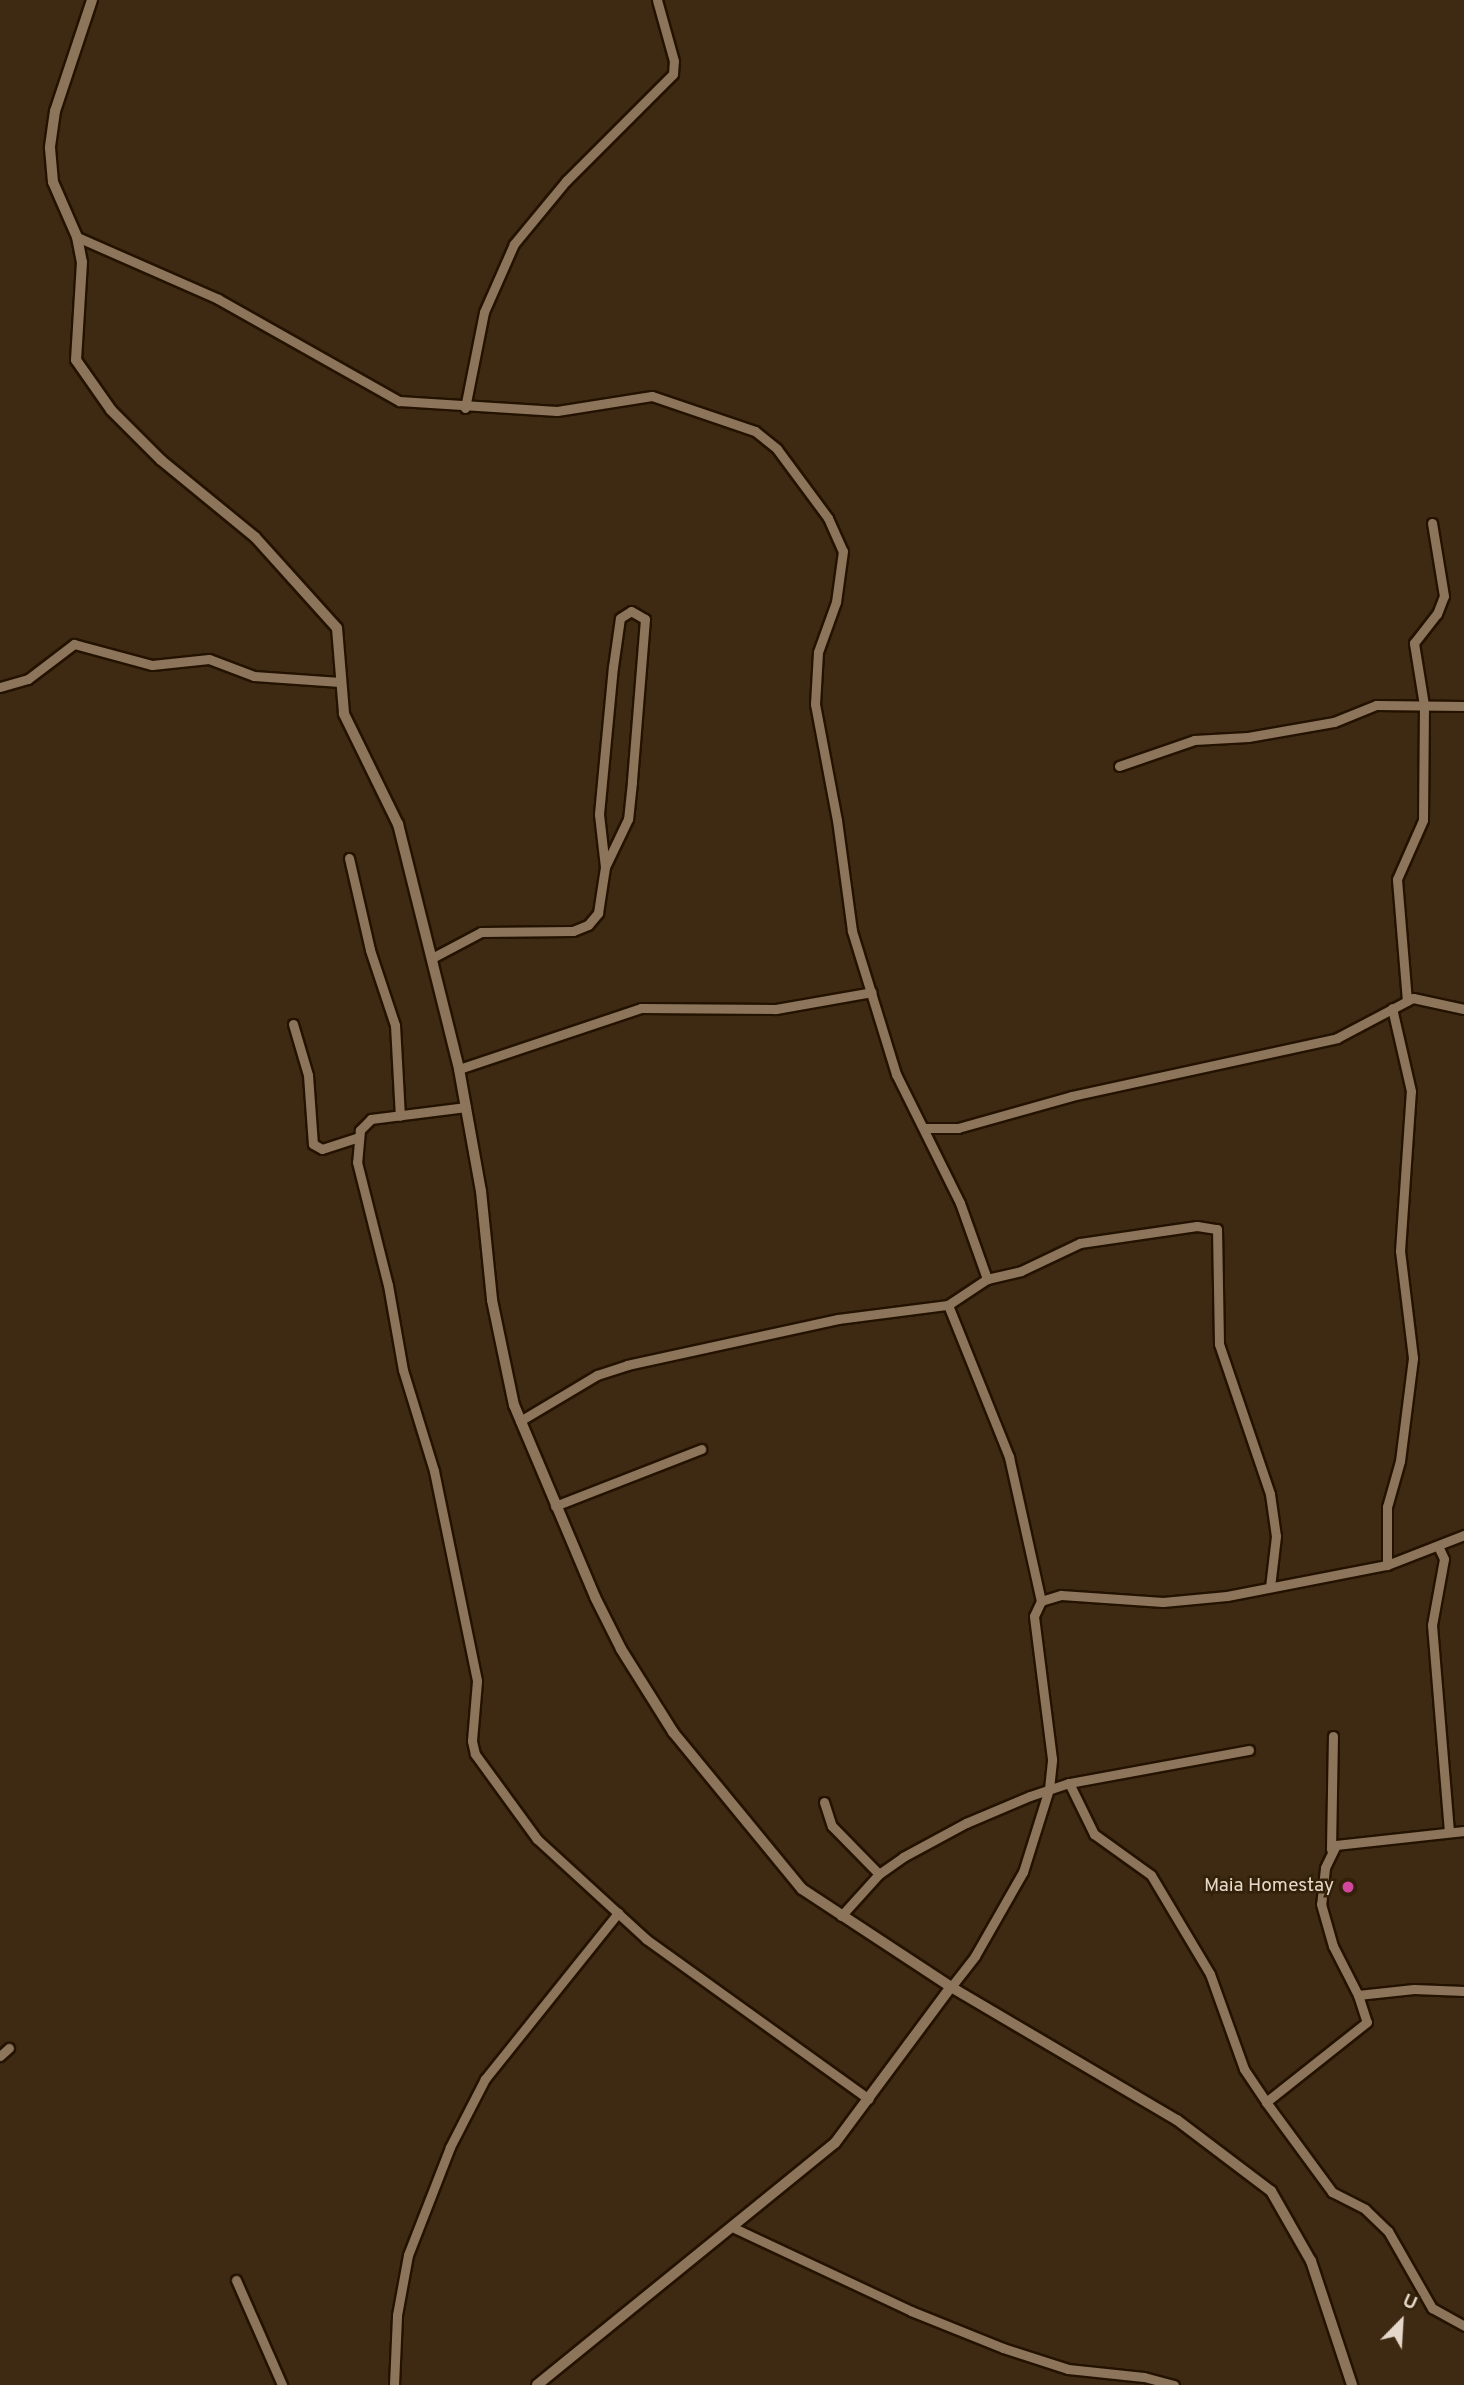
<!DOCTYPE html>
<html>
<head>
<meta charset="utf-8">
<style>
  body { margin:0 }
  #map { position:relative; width:1464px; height:2385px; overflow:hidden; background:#3e2a12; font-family:Overpass,sans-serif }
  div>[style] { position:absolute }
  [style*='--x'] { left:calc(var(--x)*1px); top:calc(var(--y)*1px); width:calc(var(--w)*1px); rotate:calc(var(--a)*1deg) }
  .roads { filter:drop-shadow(2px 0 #241200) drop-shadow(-2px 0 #241200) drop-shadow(0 2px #241200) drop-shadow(0 -2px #241200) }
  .minor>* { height:9px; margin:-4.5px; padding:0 4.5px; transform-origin:4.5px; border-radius:4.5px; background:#8c755b }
  .tertiary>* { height:10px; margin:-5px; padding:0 5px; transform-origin:5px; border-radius:5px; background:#8c755b }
  .dots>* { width:19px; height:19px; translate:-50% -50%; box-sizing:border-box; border:4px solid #332008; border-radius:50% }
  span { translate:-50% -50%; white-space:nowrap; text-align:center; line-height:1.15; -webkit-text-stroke:5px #332008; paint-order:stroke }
  .poi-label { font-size:19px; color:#e5d8ca }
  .right { translate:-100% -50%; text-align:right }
  .north { position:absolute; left:1366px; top:2287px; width:70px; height:70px; -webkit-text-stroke:5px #332008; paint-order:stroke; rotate:24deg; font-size:19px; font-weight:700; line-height:28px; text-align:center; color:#e5d8ca }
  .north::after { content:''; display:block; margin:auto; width:24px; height:32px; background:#e5d8ca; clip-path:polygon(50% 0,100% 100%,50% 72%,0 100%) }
</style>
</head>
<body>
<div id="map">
  <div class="roads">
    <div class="minor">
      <div style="--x:77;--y:237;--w:154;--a:23.7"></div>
      <div style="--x:218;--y:299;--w:208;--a:29.4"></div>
      <div style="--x:399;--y:401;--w:158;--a:3.6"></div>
      <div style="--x:557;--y:411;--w:96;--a:-9"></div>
      <div style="--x:652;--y:396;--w:109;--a:18.8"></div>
      <div style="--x:755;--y:431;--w:28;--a:39"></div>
      <div style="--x:777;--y:449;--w:86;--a:53.5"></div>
      <div style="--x:828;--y:518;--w:36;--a:66"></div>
      <div style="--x:843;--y:551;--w:51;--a:97.8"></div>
      <div style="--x:836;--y:602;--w:53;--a:109.8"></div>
      <div style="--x:818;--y:652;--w:52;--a:93.3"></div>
      <div style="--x:815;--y:704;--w:118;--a:79.3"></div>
      <div style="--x:837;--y:820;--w:112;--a:82.3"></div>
      <div style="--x:852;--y:931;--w:150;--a:72.9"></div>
      <div style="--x:896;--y:1074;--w:144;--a:63.6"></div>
      <div style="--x:960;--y:1203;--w:81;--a:70.4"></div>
      <div style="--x:987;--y:1279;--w:35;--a:-13"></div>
      <div style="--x:1021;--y:1271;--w:65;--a:-25.4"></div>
      <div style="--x:1080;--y:1243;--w:118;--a:-8.3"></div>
      <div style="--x:1197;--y:1226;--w:20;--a:9"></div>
      <div style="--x:1217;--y:1229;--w:115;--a:89"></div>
      <div style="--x:1219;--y:1344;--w:158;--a:71.2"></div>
      <div style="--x:1270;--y:1494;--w:42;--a:81.9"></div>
      <div style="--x:1276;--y:1536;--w:51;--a:96.7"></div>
      <div style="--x:465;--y:408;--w:98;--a:-78.8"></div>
      <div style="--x:484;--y:312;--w:74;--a:-66.2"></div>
      <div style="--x:514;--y:244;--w:82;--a:-50.5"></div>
      <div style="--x:566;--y:181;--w:151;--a:-45"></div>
      <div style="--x:673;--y:74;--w:13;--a:-86"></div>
      <div style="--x:674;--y:61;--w:63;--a:-105.6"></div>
      <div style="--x:0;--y:687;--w:29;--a:-16"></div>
      <div style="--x:28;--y:679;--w:58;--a:-37.3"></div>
      <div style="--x:74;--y:644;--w:81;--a:15.1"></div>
      <div style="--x:152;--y:665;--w:57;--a:-6"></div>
      <div style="--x:209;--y:659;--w:48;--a:20.7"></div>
      <div style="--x:254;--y:676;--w:86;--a:4"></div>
      <div style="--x:1119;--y:766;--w:79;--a:-19.1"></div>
      <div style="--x:1194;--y:740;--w:54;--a:-3.2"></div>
      <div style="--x:1248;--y:737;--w:87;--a:-9.9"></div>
      <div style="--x:1334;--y:722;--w:45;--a:-22"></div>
      <div style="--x:1376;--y:705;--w:88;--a:0.7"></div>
      <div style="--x:349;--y:858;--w:94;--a:77.1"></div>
      <div style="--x:370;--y:950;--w:79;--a:71.6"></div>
      <div style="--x:395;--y:1025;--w:91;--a:86.9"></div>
      <div style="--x:432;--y:958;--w:55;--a:-28"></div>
      <div style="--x:481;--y:932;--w:92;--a:-0.6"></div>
      <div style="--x:573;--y:931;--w:16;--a:-22"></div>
      <div style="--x:588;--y:925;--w:16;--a:-50"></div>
      <div style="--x:598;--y:913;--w:47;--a:-81.3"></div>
      <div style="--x:605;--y:867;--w:53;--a:-96.5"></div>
      <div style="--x:599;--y:814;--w:148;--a:-84.6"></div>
      <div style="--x:613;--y:667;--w:49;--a:-81.9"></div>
      <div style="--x:620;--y:618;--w:13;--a:-32"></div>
      <div style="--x:631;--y:611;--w:16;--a:30"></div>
      <div style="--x:645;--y:619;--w:164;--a:94.6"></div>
      <div style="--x:632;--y:782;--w:37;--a:96"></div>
      <div style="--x:628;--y:819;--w:53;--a:115.6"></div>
      <div style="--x:1407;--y:1001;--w:122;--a:-94.7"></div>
      <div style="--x:1397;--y:879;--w:64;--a:-66.2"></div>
      <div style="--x:1423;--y:820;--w:115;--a:-89.5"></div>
      <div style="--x:1424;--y:705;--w:63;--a:-99.2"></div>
      <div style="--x:1414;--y:643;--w:37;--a:-52"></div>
      <div style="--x:1437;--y:614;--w:19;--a:-69"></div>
      <div style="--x:1444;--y:596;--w:74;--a:-99.3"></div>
      <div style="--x:293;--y:1024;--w:53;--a:73.6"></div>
      <div style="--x:308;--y:1075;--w:69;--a:85.9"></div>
      <div style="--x:313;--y:1144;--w:10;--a:29"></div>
      <div style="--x:322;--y:1149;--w:39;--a:-18"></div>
      <div style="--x:459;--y:1069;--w:192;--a:-18.5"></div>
      <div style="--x:641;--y:1008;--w:135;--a:0.4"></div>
      <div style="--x:776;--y:1009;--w:97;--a:-10"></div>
      <div style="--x:466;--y:1107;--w:96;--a:172.8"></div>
      <div style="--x:371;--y:1119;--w:16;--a:135"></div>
      <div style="--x:360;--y:1130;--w:32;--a:95"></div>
      <div style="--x:357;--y:1162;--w:127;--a:75.9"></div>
      <div style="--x:388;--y:1285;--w:86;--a:80"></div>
      <div style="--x:403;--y:1370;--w:106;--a:72.9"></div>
      <div style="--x:434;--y:1471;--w:214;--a:78.4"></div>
      <div style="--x:477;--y:1681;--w:60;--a:94.8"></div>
      <div style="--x:472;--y:1741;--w:13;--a:77"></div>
      <div style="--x:475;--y:1754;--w:105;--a:53.9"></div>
      <div style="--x:537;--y:1839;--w:148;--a:42.5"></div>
      <div style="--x:646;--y:1939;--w:274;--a:35.7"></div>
      <div style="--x:924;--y:1128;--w:34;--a:0"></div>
      <div style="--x:958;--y:1128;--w:118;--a:-15.7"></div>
      <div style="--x:1072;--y:1096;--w:271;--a:-12.3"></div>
      <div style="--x:1337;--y:1038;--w:86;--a:-27.8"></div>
      <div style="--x:1413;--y:998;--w:52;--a:12.2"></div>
      <div style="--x:987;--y:1279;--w:47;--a:146.3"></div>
      <div style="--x:948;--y:1305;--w:164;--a:68.1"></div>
      <div style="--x:1009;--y:1457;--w:148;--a:77.5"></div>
      <div style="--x:520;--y:1421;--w:90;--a:-30.9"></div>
      <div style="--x:597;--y:1375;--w:32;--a:-18"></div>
      <div style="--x:627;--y:1365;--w:216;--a:-12.3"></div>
      <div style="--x:838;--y:1319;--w:111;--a:-7.3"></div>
      <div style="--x:555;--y:1506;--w:157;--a:-21.3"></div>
      <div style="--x:1438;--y:1546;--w:14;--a:65"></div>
      <div style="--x:1444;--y:1559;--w:67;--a:100.3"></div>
      <div style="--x:1432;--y:1625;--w:206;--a:85.3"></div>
      <div style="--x:1387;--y:1565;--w:58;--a:-90"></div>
      <div style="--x:1387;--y:1507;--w:48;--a:-74.2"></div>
      <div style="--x:1400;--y:1461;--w:104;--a:-82.8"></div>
      <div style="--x:1413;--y:1358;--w:108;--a:-96.9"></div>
      <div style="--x:1400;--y:1251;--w:160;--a:-86.1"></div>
      <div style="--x:1411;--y:1091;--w:85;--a:-102.9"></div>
      <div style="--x:1069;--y:1783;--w:57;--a:63.9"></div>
      <div style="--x:1094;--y:1834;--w:70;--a:35.7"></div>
      <div style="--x:1151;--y:1875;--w:115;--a:59.2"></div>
      <div style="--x:1210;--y:1974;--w:101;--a:70.3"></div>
      <div style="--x:1244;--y:2069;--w:40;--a:56"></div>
      <div style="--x:824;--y:1802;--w:25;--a:72"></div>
      <div style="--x:832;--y:1826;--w:67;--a:45.6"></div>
      <div style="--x:1464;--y:1831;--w:129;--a:173.8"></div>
      <div style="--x:1336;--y:1845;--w:25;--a:116"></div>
      <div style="--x:1325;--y:1868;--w:36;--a:96"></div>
      <div style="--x:1321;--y:1904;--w:44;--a:74.1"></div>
      <div style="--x:1333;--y:1946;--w:55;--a:63"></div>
      <div style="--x:1358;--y:1995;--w:56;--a:-6.1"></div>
      <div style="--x:1414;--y:1989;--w:50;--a:2.3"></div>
      <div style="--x:1331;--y:1849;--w:113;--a:-89"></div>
      <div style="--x:841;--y:1916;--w:57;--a:-47.9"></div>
      <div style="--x:879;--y:1874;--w:29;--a:-35"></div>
      <div style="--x:903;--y:1857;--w:72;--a:-28.4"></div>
      <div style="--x:966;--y:1823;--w:69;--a:-22.9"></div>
      <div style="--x:1030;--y:1796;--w:41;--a:-18.4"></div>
      <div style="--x:1069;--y:1783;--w:183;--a:-10.4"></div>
      <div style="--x:951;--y:1987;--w:39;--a:-52"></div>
      <div style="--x:975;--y:1956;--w:97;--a:-60.3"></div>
      <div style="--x:1023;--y:1872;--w:87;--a:-72.6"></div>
      <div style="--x:1049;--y:1789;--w:30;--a:-84"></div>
      <div style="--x:1052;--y:1759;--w:144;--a:-97.2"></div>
      <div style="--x:1034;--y:1616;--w:17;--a:-65"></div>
      <div style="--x:1041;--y:1601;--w:21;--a:-17"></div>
      <div style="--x:1061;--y:1595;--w:102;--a:3.9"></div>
      <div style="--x:1163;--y:1602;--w:64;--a:-5.4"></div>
      <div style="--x:1227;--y:1596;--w:163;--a:-11"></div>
      <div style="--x:1387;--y:1565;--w:83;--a:-21.3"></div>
      <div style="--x:1358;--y:1995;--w:28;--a:72"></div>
      <div style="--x:1367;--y:2022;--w:129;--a:141.6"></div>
      <div style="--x:1266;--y:2102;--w:112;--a:53.7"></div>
      <div style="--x:1332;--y:2192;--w:37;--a:27"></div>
      <div style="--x:1365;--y:2209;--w:32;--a:44"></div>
      <div style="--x:1388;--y:2231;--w:89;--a:60.3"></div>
      <div style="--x:1432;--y:2308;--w:37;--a:29"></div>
      <div style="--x:0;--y:2056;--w:12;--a:-42"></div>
      <div style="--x:732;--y:2227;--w:198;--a:25.1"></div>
      <div style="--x:911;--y:2311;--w:99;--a:21.9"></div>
      <div style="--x:1003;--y:2348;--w:68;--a:17.9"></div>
      <div style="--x:1068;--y:2369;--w:76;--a:6"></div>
      <div style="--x:1144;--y:2377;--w:31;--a:15"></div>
      <div style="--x:236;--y:2280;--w:115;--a:66.3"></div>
      <div style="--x:394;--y:2385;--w:70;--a:-87.5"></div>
      <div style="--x:397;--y:2315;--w:61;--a:-79.6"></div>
      <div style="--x:408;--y:2255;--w:116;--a:-68.7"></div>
      <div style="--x:450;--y:2147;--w:76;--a:-62.8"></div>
      <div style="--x:485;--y:2079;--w:213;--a:-51.3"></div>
    </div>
    <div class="tertiary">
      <div style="--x:92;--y:0;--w:117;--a:108.4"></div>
      <div style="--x:55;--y:111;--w:37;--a:98"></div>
      <div style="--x:50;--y:148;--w:34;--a:85"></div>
      <div style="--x:53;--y:182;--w:60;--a:66.4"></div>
      <div style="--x:77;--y:237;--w:25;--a:79"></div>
      <div style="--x:82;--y:262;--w:98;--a:93.5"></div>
      <div style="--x:76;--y:360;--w:61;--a:55"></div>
      <div style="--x:111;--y:410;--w:71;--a:45"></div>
      <div style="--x:161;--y:460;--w:122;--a:39.3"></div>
      <div style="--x:255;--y:537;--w:122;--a:48"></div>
      <div style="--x:337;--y:628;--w:86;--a:85.3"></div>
      <div style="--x:344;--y:714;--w:123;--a:63.9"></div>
      <div style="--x:398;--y:824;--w:252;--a:76"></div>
      <div style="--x:459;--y:1069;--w:124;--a:79.8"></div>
      <div style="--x:481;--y:1191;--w:110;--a:84.2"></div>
      <div style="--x:492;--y:1300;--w:107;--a:78.2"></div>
      <div style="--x:514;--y:1405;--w:208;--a:67.1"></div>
      <div style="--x:595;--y:1597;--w:58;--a:63.4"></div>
      <div style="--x:621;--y:1649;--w:98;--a:57.9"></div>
      <div style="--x:673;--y:1732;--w:203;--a:50.6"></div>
      <div style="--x:802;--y:1889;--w:178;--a:33.3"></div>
      <div style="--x:951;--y:1987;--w:262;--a:30.5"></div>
      <div style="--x:1177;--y:2120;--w:118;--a:37.1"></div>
      <div style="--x:1271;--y:2191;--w:81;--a:60.3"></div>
      <div style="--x:1311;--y:2261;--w:131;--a:71.7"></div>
      <div style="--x:537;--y:2385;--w:384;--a:-39.1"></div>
      <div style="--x:835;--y:2143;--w:194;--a:-53.4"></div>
    </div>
  </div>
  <div class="dots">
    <div style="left:1348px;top:1887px;background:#d1479c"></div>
  </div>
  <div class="poi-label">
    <span class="right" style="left:1334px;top:1887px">Maia Homestay</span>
  </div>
  <div class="north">U</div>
</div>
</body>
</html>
